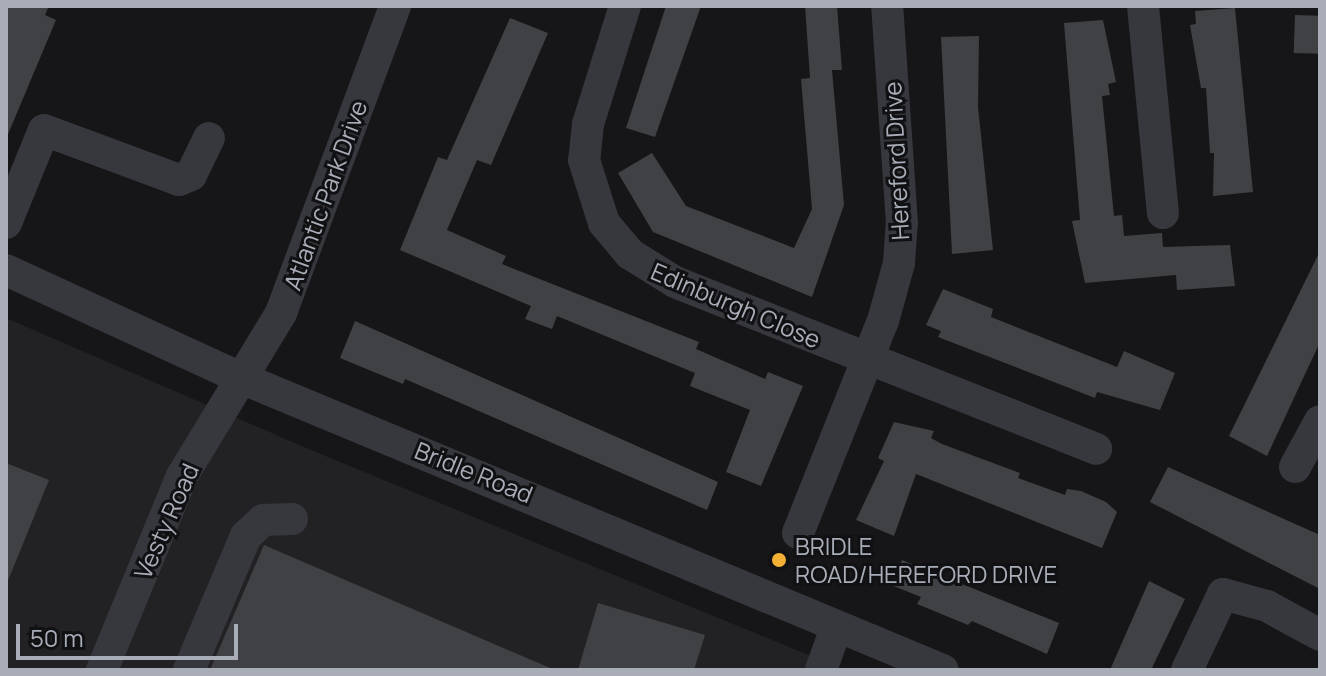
<!DOCTYPE html>
<html>
<head>
<meta charset="utf-8">
<style>
  body { margin:0 }
  #map { position:relative; width:1326px; height:676px; overflow:hidden; background:#161618; font-family:Manrope,sans-serif }
  div>[style] { position:absolute }
  [style*='--x'] { left:calc(var(--x)*1px); top:calc(var(--y)*1px); width:calc(var(--w)*1px); rotate:calc(var(--a)*1deg) }
  .built>* { inset:0; background:#222225 }
  .building>* { inset:0; background:#404145; transform-origin:0 0 }
  .minor>* { height:32px; margin:-16px; padding:0 16px; transform-origin:16px; border-radius:16px; background:#37383d }
  .dots>* { width:22px; height:22px; translate:-50% -50%; box-sizing:border-box; border:4px solid #111113; border-radius:50% }
  span { translate:-50% -50%; white-space:nowrap; text-align:center; line-height:1.15; -webkit-text-stroke:6px #111113; paint-order:stroke }
  .street-label { font-size:24px; color:#a8adb8 }
  .poi-label { font-size:24px; color:#a8adb8 }
  .left { translate:0 -50%; text-align:left }
  .frame { position:absolute; inset:0; border:8px solid #a8adb8; pointer-events:none }
  .scale { position:absolute; left:16px; top:624px; width:222px; height:36px; box-sizing:border-box; border:4px solid #a8adb8; border-top:0; padding-left:10px; font-size:24px; line-height:28px; white-space:nowrap; color:#a8adb8; -webkit-text-stroke:6px #111113; paint-order:stroke }
</style>
</head>
<body>
<div id="map">
  <div class="built">
    <div style="clip-path:polygon(6px 318px,311px 450px,845px 670px,6px 670px)"></div>
  </div>
  <div class="building">
    <div style="clip-path:polygon(6px 6px,49px 6px,45px 15px,56px 20px,6px 139px)"></div>
    <div style="clip-path:polygon(666px 6px,701px 6px,655px 137px,626px 128px)"></div>
    <div style="clip-path:polygon(805px 6px,837px 6px,842px 70px,832px 70px,844px 205px,812px 297px,653px 232px,618px 173px,652px 153px,686px 206px,794px 248px,812px 209px,801px 79px,810px 78px)"></div>
    <div style="clip-path:polygon(1235px 8px,1253px 192px,1213px 196px,1214px 153px,1210px 153px,1206px 88px,1201px 88px,1190px 25px,1196px 24px,1195px 11px)"></div>
    <div style="left:1295px;top:15px;width:25px;height:38px;rotate:2deg"></div>
    <div style="clip-path:polygon(510px 18px,548px 33px,491px 165px,477px 160px,447px 230px,506px 256px,502px 264px,699px 342px,696px 349px,765px 379px,768px 372px,803px 386px,761px 486px,726px 472px,750px 410px,690px 386px,695px 373px,557px 316px,552px 329px,525px 319px,531px 306px,400px 250px,438px 157px,447px 160px)"></div>
    <div style="clip-path:polygon(1103px 20px,1116px 82px,1108px 84px,1110px 95px,1102px 96px,1114px 216px,1122px 215px,1124px 236px,1162px 233px,1163px 247px,1230px 245px,1235px 286px,1177px 290px,1176px 275px,1085px 283px,1072px 221px,1080px 220px,1064px 23px)"></div>
    <div style="clip-path:polygon(979px 36px,978px 107px,993px 250px,952px 254px,941px 37px)"></div>
    <div style="clip-path:polygon(1320px 251px,1320px 342px,1267px 456px,1229px 436px)"></div>
    <div style="clip-path:polygon(943px 289px,993px 309px,991px 317px,1117px 367px,1124px 351px,1175px 373px,1160px 410px,1097px 392px,1095px 398px,938px 337px,941px 331px,926px 325px)"></div>
    <div style="clip-path:polygon(355px 321px,718px 482px,707px 510px,405px 379px,403px 384px,340px 358px)"></div>
    <div style="clip-path:polygon(894px 422px,934px 431px,931px 438px,942px 444px,1020px 473px,1018px 478px,1065px 495px,1067px 489px,1081px 491px,1106px 502px,1117px 512px,1102px 548px,916px 474px,894px 536px,856px 520px,884px 461px,878px 458px)"></div>
    <div style="clip-path:polygon(6px 463px,49px 480px,7px 583px,6px 583px)"></div>
    <div style="clip-path:polygon(1168px 467px,1320px 535px,1320px 589px,1150px 502px)"></div>
    <div style="clip-path:polygon(264px 545px,494px 644px,555px 670px,210px 670px)"></div>
    <div style="clip-path:polygon(902px 560px,1059px 623px,1047px 654px,972px 621px,968px 625px,917px 604px,921px 597px,891px 585px)"></div>
    <div style="clip-path:polygon(1149px 581px,1185px 599px,1151px 670px,1110px 670px)"></div>
    <div style="clip-path:polygon(598px 603px,705px 635px,694px 670px,578px 670px)"></div>
  </div>
  <div class="minor">
    <div style="--x:625;--y:6;--w:124;--a:107.4"></div>
    <div style="--x:588;--y:124;--w:36;--a:96"></div>
    <div style="--x:584;--y:160;--w:66;--a:72.4"></div>
    <div style="--x:604;--y:223;--w:40;--a:50"></div>
    <div style="--x:630;--y:254;--w:53;--a:31.9"></div>
    <div style="--x:675;--y:282;--w:453;--a:21.6"></div>
    <div style="--x:1143;--y:6;--w:208;--a:84.5"></div>
    <div style="--x:6;--y:223;--w:100;--a:-67.8"></div>
    <div style="--x:44;--y:130;--w:144;--a:20.3"></div>
    <div style="--x:179;--y:180;--w:13;--a:-23"></div>
    <div style="--x:191;--y:175;--w:41;--a:-64.1"></div>
    <div style="--x:6;--y:270;--w:259;--a:24.7"></div>
    <div style="--x:241;--y:378;--w:760;--a:22.59"></div>
    <div style="--x:1295;--y:467;--w:52;--a:-61.5"></div>
    <div style="--x:798;--y:533;--w:228;--a:-68.2"></div>
    <div style="--x:883;--y:321;--w:60;--a:-74.6"></div>
    <div style="--x:899;--y:263;--w:39;--a:-86"></div>
    <div style="--x:902;--y:224;--w:219;--a:-93.9"></div>
    <div style="--x:102;--y:670;--w:210;--a:-67.6"></div>
    <div style="--x:182;--y:476;--w:191;--a:-58.7"></div>
    <div style="--x:281;--y:313;--w:327;--a:-69.6"></div>
    <div style="--x:189;--y:670;--w:146;--a:-67"></div>
    <div style="--x:246;--y:536;--w:23;--a:-43"></div>
    <div style="--x:263;--y:520;--w:29;--a:-2"></div>
    <div style="--x:821;--y:670;--w:45;--a:-70.3"></div>
    <div style="--x:1187;--y:670;--w:84;--a:-64.7"></div>
    <div style="--x:1223;--y:594;--w:46;--a:15.3"></div>
    <div style="--x:1267;--y:606;--w:60;--a:28.7"></div>
  </div>
  <div class="dots">
    <div style="left:779px;top:560px;background:#f2b134"></div>
  </div>
  <div class="street-label">
    <span style="left:896px;top:161px;rotate:-93deg">Hereford Drive</span>
    <span style="left:325px;top:195px;rotate:-70deg">Atlantic Park Drive</span>
    <span style="left:736px;top:305px;rotate:23deg">Edinburgh Close</span>
    <span style="left:474px;top:472px;rotate:22deg">Bridle Road</span>
    <span style="left:166px;top:521px;rotate:-66deg">Vesty Road</span>
  </div>
  <div class="poi-label">
    <span class="left" style="left:795px;top:560px">BRIDLE<br>ROAD/HEREFORD DRIVE</span>
  </div>
  <div class="frame"></div>
  <div class="scale">50 m</div>
</div>
</body>
</html>
